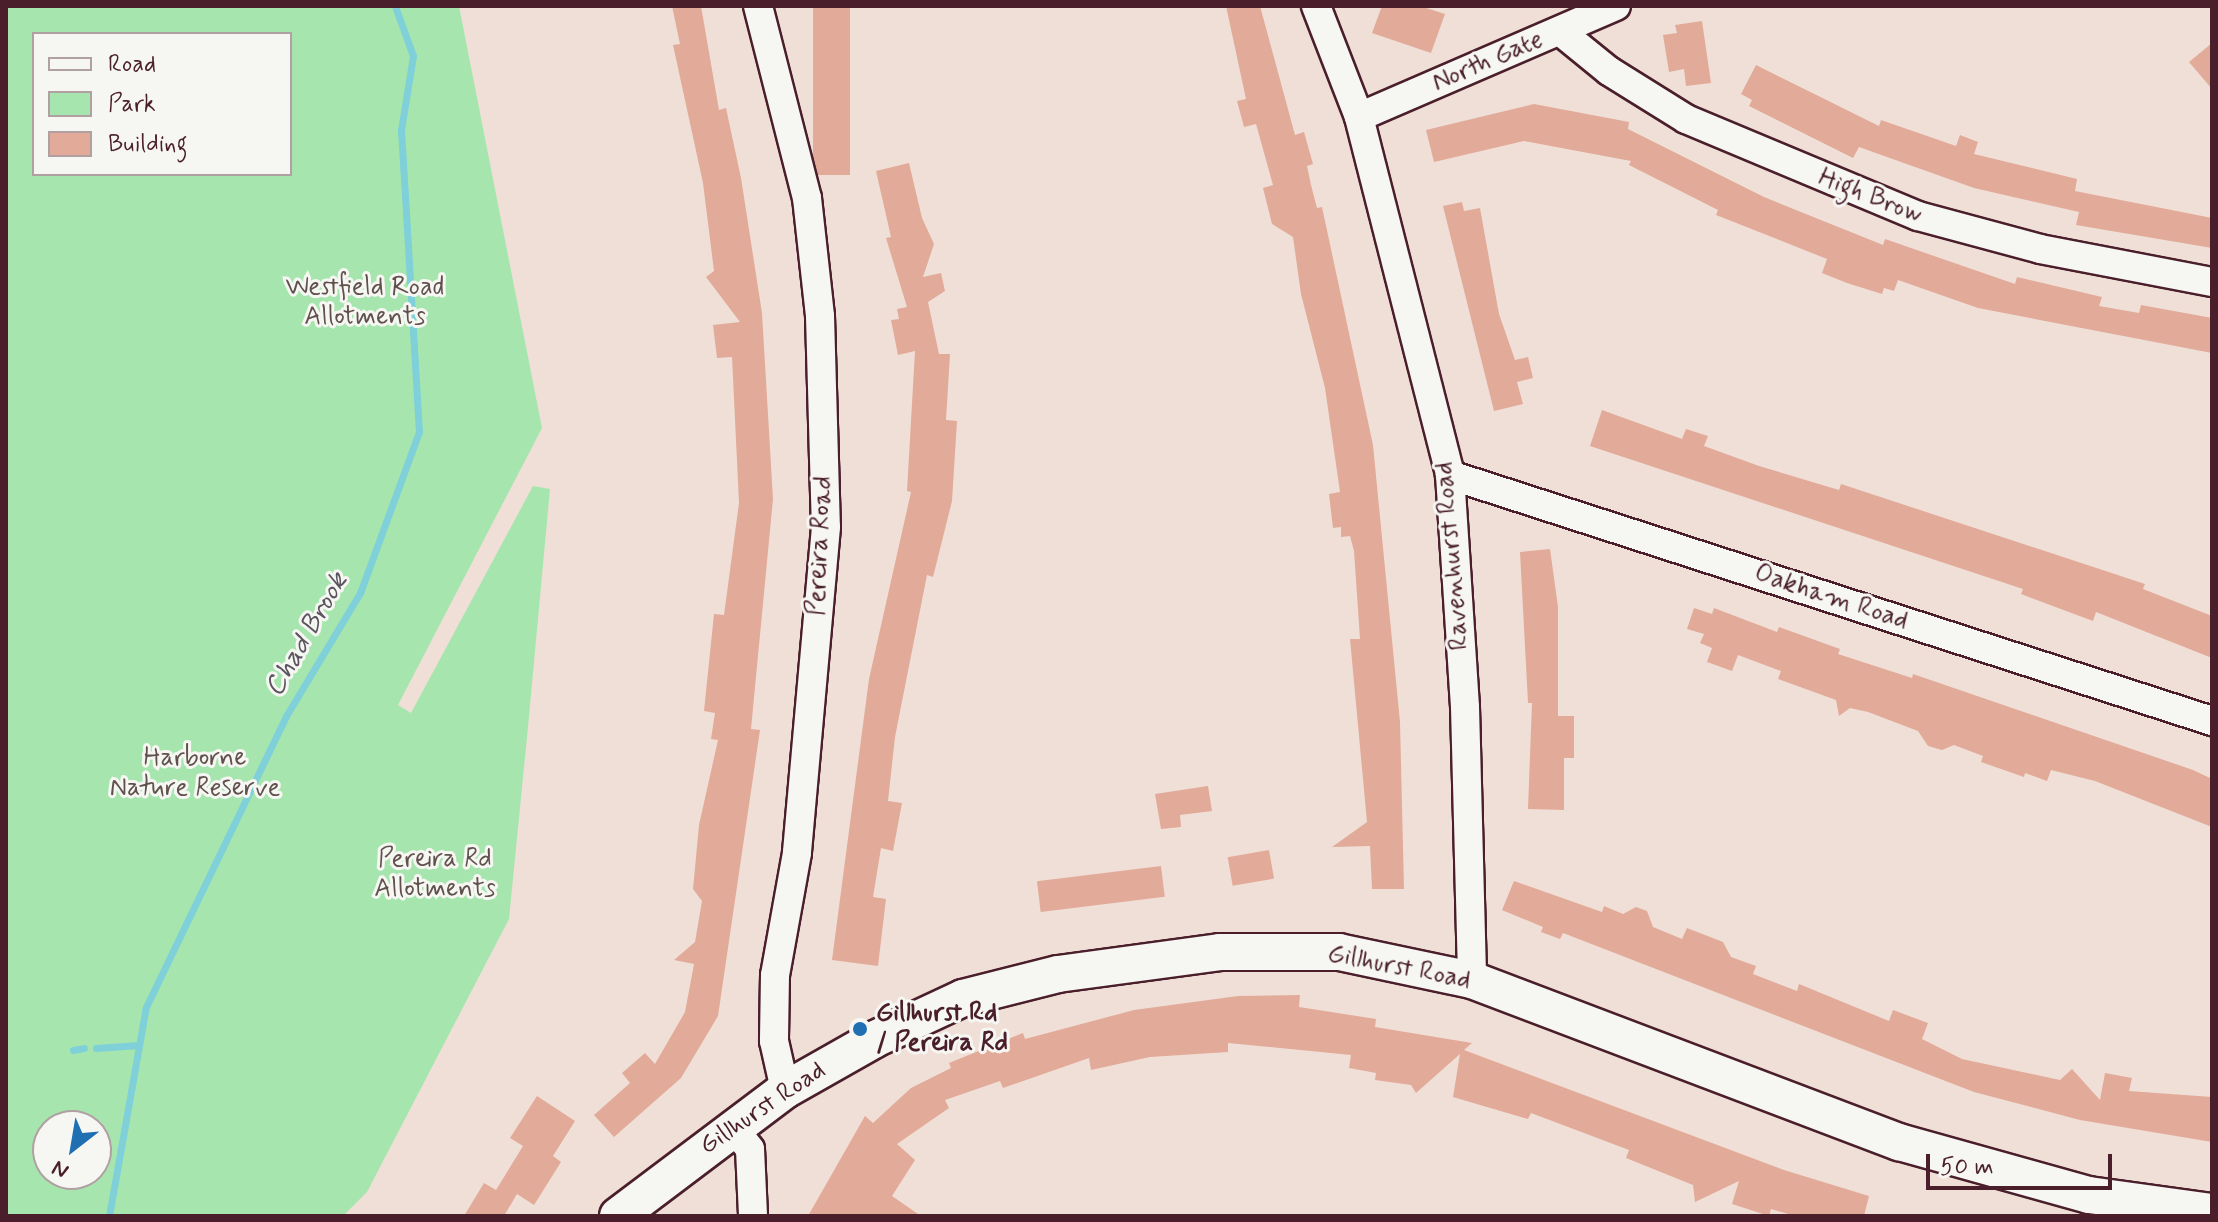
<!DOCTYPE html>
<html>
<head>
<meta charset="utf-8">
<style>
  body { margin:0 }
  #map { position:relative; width:2218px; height:1222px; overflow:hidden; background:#f0dfd7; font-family:Mynerve,sans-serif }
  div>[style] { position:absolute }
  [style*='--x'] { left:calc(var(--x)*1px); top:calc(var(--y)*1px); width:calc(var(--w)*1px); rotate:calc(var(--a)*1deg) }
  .green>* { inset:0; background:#a6e6ae }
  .stream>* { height:7px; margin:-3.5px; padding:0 3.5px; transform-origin:3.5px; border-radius:3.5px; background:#7fd0d8 }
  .building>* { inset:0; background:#e2aa99; transform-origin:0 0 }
  .roads { filter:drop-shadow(2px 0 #4a1f2b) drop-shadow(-2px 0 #4a1f2b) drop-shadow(0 2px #4a1f2b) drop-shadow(0 -2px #4a1f2b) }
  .minor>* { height:28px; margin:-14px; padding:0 14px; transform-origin:14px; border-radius:14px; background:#f6f6f2 }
  .tertiary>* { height:36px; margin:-18px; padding:0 18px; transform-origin:18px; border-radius:18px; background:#f6f6f2 }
  .dots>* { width:22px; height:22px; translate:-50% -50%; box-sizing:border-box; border:4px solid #f6f6f2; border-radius:50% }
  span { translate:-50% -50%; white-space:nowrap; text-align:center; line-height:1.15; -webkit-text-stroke:6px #f6f6f2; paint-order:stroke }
  .street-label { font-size:26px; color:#4a1f2b }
  .park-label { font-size:26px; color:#61514c }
  .poi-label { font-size:26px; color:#4a1f2b; font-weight:700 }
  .left { translate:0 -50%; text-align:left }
  .water-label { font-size:28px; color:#5a545f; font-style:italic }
  .frame { position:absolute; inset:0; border:8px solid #4a1f2b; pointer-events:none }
  .legend { position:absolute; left:32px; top:32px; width:260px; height:144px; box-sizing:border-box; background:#f6f6f2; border:2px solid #b1a0a2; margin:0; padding:10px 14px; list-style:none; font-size:24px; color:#4a1f2b }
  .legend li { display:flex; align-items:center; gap:16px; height:40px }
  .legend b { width:40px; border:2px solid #b1a0a2 }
  .north { position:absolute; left:32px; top:1110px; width:80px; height:80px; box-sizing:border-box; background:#f6f6f2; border:2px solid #b1a0a2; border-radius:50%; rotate:211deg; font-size:22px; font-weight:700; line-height:32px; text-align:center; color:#4a1f2b }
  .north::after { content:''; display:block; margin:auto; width:28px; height:36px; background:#1f6fb2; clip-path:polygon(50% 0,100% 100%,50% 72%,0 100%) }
  .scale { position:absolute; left:1926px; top:1154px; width:186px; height:36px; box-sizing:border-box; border:4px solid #4a1f2b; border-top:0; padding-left:10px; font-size:24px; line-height:28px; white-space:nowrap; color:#4a1f2b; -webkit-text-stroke:6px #f6f6f2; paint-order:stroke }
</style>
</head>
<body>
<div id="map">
  <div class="green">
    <div style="clip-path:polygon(evenodd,6px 6px,459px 6px,542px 428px,398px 705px,411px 713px,533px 486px,550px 489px,528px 727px,509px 919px,367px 1192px,343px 1216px,6px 1216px,6px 6px,34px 34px,290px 34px,290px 174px,34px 174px,34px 34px,6px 6px,48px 1126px,96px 1126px,96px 1174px,48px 1174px,48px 1126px)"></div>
  </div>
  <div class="stream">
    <div style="--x:96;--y:1048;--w:43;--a:-4"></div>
    <div style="--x:73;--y:1050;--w:11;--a:-10"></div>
    <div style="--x:109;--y:1216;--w:212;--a:-80"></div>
    <div style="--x:146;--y:1007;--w:323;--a:-64.3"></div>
    <div style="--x:286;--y:716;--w:144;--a:-59"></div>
    <div style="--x:360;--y:593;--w:171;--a:-69.9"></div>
    <div style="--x:419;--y:432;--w:303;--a:-93.4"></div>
    <div style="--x:401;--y:130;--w:75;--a:-80.8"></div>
    <div style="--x:413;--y:56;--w:53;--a:-109.8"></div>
  </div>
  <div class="building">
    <div style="clip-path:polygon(672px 6px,701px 6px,719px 110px,726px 108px,741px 178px,762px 313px,773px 499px,751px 729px,760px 730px,718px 1016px,681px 1078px,614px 1137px,594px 1115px,630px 1083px,622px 1073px,645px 1053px,655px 1064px,685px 1012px,694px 964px,674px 960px,695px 942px,702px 901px,693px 889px,699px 825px,718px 740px,711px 739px,715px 713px,704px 711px,714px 614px,724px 615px,739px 503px,732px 357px,717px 358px,713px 325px,740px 322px,706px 277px,714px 271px,703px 183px,673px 45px,680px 44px)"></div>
    <div style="left:813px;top:6px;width:37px;height:169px"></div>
    <div style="clip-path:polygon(1226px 6px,1260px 6px,1295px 135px,1304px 132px,1313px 164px,1307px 166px,1311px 185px,1317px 208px,1322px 207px,1373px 445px,1400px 722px,1404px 889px,1372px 889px,1370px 846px,1332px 847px,1367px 822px,1350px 639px,1360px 639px,1354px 551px,1350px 536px,1341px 537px,1341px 527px,1333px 528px,1329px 494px,1340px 492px,1325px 388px,1301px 294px,1293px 237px,1272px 224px,1263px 188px,1273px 185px,1256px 124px,1244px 127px,1237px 101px,1246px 99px)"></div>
    <div style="clip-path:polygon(1382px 6px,1420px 6px,1445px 14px,1431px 53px,1372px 33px)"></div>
    <div style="clip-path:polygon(1702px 21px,1711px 83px,1686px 86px,1684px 69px,1669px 72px,1663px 35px,1677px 33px,1675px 25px)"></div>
    <div style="clip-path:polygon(2212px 43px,2212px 89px,2189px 62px)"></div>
    <div style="clip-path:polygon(1756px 65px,1879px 126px,1881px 120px,1956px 146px,1960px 135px,1978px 142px,1974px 154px,2077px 179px,2075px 191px,2212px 218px,2212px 248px,2076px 225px,2079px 212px,1974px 188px,1859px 147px,1853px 158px,1749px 106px,1752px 100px,1741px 94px)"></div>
    <div style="clip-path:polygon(1534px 104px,1629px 122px,1628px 129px,1764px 197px,1883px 245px,1885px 239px,2015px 284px,2017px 277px,2102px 297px,2099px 306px,2139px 313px,2141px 305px,2212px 318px,2212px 353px,1978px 308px,1898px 280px,1894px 291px,1884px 288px,1882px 294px,1847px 283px,1822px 273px,1827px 259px,1716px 215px,1718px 210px,1629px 165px,1631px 161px,1524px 141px,1434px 162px,1426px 130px)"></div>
    <div style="clip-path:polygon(909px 163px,922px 218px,934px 244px,923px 277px,941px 273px,945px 291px,928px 302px,939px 354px,950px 354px,946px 420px,957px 421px,952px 501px,933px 577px,927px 575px,895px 737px,888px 801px,902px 803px,893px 851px,881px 848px,873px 897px,886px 899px,878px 966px,832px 960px,869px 679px,911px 492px,907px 491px,915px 351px,898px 355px,891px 320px,899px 319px,897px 309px,907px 307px,886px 238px,891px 237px,876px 171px)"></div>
    <div style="clip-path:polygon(1462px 202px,1464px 211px,1480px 208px,1499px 314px,1515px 360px,1528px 357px,1533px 378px,1517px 382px,1523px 404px,1494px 411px,1443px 206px)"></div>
    <div style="clip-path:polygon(1602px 410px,1682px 439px,1686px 429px,1708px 436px,1704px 446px,1759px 466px,1839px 490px,1841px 484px,2145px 584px,2143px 589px,2212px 616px,2212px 658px,2096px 612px,2093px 621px,2021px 594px,2023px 589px,1590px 446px)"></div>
    <div style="clip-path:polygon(1550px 549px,1558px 607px,1558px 716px,1574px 716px,1574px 758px,1564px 758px,1564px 810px,1528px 809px,1532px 703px,1528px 703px,1520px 552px)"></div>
    <div style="clip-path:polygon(1694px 608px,1712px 614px,1714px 608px,1777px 632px,1779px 627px,1840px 649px,1838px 654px,1912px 678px,1913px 674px,2193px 770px,2212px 779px,2212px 827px,2095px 781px,2051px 770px,2047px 781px,2025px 773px,2024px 777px,1981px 762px,1983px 756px,1954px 745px,1942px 750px,1928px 746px,1918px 731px,1868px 712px,1850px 708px,1839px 716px,1836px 700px,1778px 679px,1781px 671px,1738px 655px,1732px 671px,1707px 662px,1712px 648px,1700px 643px,1704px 634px,1687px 629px)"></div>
    <div style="clip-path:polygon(1208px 786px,1212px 811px,1180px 815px,1181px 827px,1161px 829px,1155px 794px)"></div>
    <div style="left:1269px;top:850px;width:29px;height:42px;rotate:80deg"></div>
    <div style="left:1161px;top:866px;width:31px;height:125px;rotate:83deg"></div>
    <div style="clip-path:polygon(1514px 881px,1602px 912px,1604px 906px,1623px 914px,1636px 907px,1647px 911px,1653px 927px,1682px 939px,1687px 928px,1723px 942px,1731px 957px,1756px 966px,1753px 974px,1797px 991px,1799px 984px,1889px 1021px,1893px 1010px,1928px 1023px,1922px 1039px,1962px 1059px,2060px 1080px,2072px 1069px,2100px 1100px,2105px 1073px,2132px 1078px,2129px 1091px,2212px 1097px,2212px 1142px,2080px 1120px,1974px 1092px,1563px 933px,1560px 939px,1541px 932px,1543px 927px,1502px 910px)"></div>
    <div style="clip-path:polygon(1300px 995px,1299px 1007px,1376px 1019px,1375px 1027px,1472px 1043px,1464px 1050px,1784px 1170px,1869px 1196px,1864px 1216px,1795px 1216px,1771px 1209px,1769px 1216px,1732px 1204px,1739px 1181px,1695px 1202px,1693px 1185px,1626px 1158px,1629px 1150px,1531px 1113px,1528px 1119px,1453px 1097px,1460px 1054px,1416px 1093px,1411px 1085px,1375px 1080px,1376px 1073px,1349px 1068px,1351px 1055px,1228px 1043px,1228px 1052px,1150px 1057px,1091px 1070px,1089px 1058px,1003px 1088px,1000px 1081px,945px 1100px,949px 1108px,897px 1144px,915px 1160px,892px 1196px,921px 1216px,808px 1216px,865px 1116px,873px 1123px,911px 1088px,951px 1068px,949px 1063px,1023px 1033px,1025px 1039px,1134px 1010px,1238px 996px)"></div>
    <div style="clip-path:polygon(537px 1096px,575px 1121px,553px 1156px,561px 1162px,534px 1205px,517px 1194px,504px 1216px,464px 1216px,484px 1183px,496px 1190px,523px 1146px,510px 1138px)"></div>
  </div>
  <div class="roads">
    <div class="minor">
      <div style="--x:758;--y:6;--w:198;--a:75.7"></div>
      <div style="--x:807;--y:198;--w:119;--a:83.7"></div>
      <div style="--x:820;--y:316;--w:211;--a:88.4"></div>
      <div style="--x:826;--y:527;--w:327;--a:95.1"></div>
      <div style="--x:797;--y:853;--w:124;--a:100.2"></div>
      <div style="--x:775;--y:975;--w:66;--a:90.9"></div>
      <div style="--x:774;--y:1041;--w:50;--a:77.3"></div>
      <div style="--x:1316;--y:6;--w:119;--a:68.8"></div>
      <div style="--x:1359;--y:117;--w:369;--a:75.7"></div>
      <div style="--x:1450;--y:475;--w:232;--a:86.3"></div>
      <div style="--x:1465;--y:707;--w:273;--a:88.5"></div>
      <div style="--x:1561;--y:32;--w:62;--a:39.1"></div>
      <div style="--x:1609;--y:71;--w:91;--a:31.9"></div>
      <div style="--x:1686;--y:119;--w:251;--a:22.7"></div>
      <div style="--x:1918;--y:216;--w:126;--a:15.1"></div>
      <div style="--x:2040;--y:249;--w:175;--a:10.9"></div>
      <div style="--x:1359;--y:117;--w:280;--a:-23.4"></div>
      <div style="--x:1450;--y:475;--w:801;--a:17.89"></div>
      <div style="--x:732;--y:1126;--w:29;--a:52"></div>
      <div style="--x:750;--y:1149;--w:67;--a:87.4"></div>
    </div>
    <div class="tertiary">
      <div style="--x:618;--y:1216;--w:209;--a:-37"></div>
      <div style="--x:785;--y:1090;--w:103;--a:-29.5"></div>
      <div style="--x:875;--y:1039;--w:97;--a:-25"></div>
      <div style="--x:963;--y:998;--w:98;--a:-14.2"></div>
      <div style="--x:1058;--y:974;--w:163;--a:-7.7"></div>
      <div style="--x:1220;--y:952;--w:119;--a:0"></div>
      <div style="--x:1339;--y:952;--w:136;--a:11.9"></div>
      <div style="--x:1472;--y:980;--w:457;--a:20.8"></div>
      <div style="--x:1899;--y:1142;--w:197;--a:15.6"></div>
      <div style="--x:2089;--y:1195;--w:124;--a:7.9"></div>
    </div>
  </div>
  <div class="dots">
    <div style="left:860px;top:1029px;background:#1f6fb2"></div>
  </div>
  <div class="street-label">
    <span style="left:1488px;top:62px;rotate:-23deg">North Gate</span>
    <span style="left:1870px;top:197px;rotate:21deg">High Brow</span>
    <span style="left:821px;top:546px;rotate:-87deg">Pereira Road</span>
    <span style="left:1453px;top:556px;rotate:-95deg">Ravenhurst Road</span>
    <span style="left:1831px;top:598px;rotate:18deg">Oakham Road</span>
    <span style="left:1399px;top:968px;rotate:11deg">Gillhurst Road</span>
    <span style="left:763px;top:1109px;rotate:-34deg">Gillhurst Road</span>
  </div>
  <div class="park-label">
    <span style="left:365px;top:303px">Westfield Road<br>Allotments</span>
    <span style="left:195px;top:774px">Harborne<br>Nature Reserve</span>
    <span style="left:435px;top:875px">Pereira Rd<br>Allotments</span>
  </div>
  <div class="poi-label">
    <span class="left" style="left:876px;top:1029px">Gillhurst Rd<br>/ Pereira Rd</span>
  </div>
  <div class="water-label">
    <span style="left:307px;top:635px;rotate:-60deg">Chad Brook</span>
  </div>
  <div class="frame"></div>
  <ul class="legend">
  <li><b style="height:10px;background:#f6f6f2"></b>Road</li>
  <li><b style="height:22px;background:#a6e6ae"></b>Park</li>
  <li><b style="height:22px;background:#e2aa99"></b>Building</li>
  </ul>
  <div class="north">N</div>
  <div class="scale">50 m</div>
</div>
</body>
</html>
